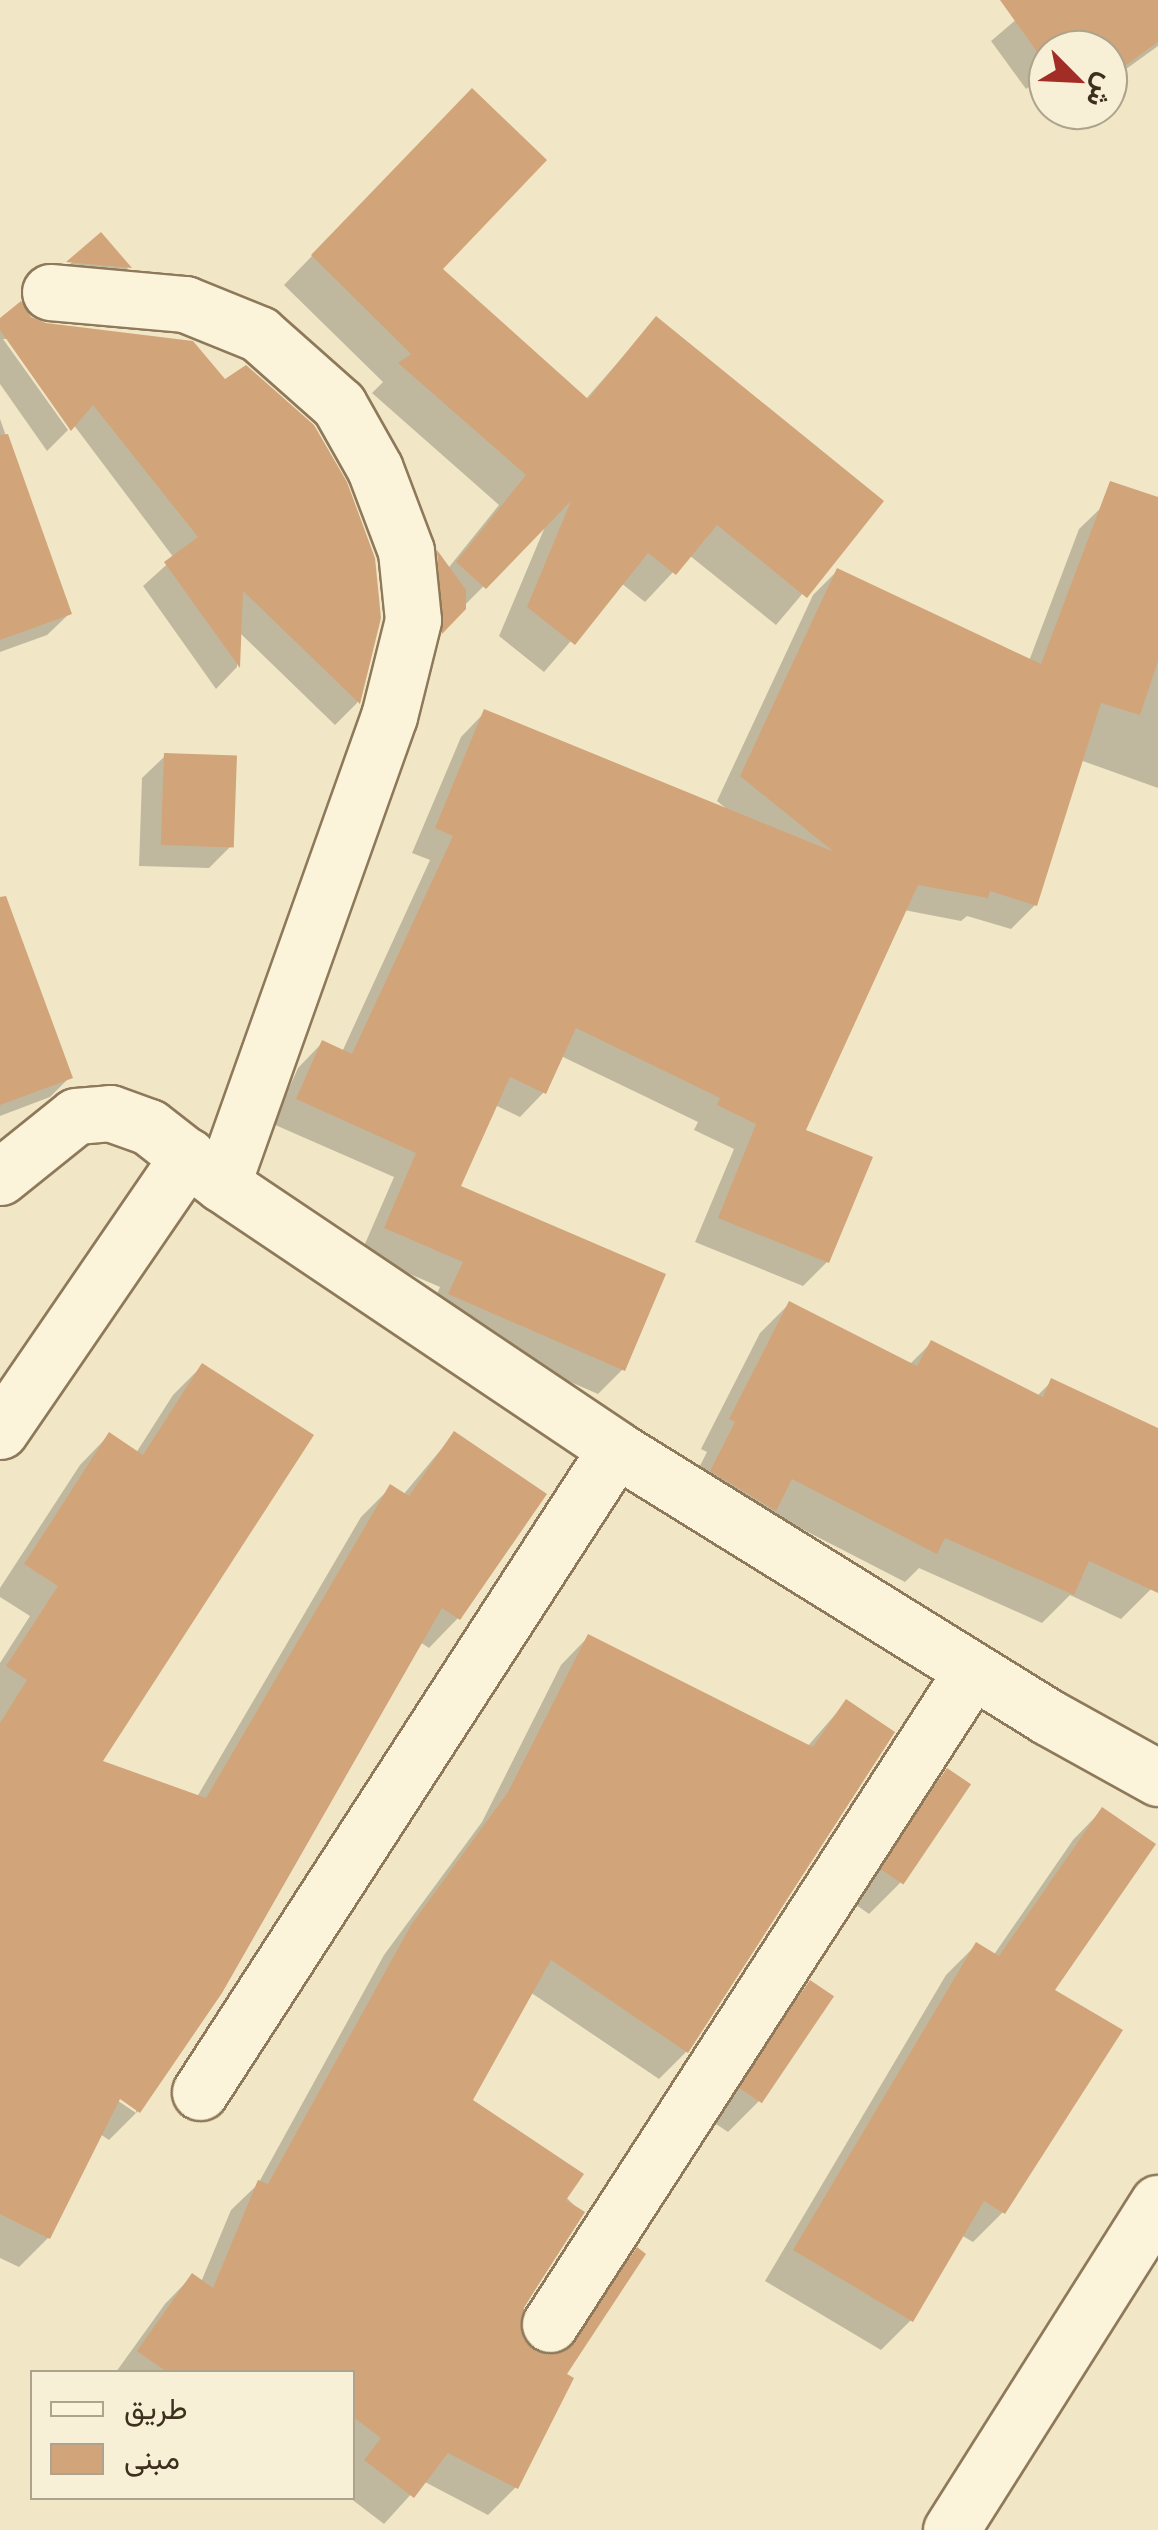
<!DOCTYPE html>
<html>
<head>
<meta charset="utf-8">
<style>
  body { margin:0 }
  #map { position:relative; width:1158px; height:2530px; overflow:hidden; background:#f1e7c6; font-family:Literata,Vazirmatn,serif }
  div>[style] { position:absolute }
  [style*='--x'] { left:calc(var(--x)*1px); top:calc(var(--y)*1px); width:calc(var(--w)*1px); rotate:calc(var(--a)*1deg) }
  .shadow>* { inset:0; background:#0003 }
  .building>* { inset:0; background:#d2a47a; transform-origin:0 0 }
  .roads { filter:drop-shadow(2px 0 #8e795a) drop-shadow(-2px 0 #8e795a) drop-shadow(0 2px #8e795a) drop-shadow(0 -2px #8e795a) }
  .minor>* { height:55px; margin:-27.5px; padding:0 27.5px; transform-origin:27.5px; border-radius:27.5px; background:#fbf3da }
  span { translate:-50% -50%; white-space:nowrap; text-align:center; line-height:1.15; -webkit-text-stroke:8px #f8f0d6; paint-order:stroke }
  .legend { position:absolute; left:30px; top:2370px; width:325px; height:130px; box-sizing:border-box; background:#f8f0d6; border:2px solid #aea38d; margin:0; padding:12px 18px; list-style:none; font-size:30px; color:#3e301f }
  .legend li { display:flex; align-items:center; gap:20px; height:50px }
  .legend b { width:50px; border:2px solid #aea38d }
  .north { position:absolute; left:1028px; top:30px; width:100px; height:100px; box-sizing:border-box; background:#f8f0d6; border:2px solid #aea38d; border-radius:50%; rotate:114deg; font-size:28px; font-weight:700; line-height:40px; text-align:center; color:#3e301f }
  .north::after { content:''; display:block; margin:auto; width:35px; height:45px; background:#a12d26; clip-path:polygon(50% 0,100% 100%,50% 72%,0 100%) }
</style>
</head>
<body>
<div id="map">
  <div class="shadow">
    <div style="clip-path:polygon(1039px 0,1158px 0,1158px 46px,1108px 82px,1108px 50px,1048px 50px,1048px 73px,1026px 89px,991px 41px)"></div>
    <div style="clip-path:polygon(443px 120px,439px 269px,585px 400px,656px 319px,881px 501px,776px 625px,689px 555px,645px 602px,621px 583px,544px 672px,499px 636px,547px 522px,455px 615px,429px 592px,499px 505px,372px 393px,383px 382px,284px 285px)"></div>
    <div style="clip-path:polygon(101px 236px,128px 268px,106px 289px,48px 284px)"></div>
    <div style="clip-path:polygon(30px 319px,379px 618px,357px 703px,335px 725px,239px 632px,237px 667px,216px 689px,143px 586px,174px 558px,9px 339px,3px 339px,68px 430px,47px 451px,0 384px,0 322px)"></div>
    <div style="clip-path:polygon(0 419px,69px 614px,47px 635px,0 652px)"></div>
    <div style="clip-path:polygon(1104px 505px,1158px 522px,1158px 788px,1080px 760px,1035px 905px,1011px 929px,967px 916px,961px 921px,904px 910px,802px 1132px,827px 1262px,803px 1286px,695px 1242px,734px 1149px,694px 1130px,698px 1122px,561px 1056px,544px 1092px,520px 1117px,495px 1105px,458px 1187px,623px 1369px,598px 1394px,426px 1319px,440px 1287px,361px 1253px,394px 1177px,273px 1124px,298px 1068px,322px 1043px,342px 1052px,430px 860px,412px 853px,461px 737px,485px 712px,728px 810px,717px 801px,813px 595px,837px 571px,1029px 661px,1079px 529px)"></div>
    <div style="clip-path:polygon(165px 756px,231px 846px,209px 868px,139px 866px,142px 778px)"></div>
    <div style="clip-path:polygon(0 906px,70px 1077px,50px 1097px,0 1116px)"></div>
    <div style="clip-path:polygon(789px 1304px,909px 1365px,931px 1343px,1037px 1396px,1052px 1381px,1158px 1430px,1158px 1575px,1151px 1589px,1121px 1619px,1070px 1595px,1042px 1623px,919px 1568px,905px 1582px,771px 1513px,682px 1501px,707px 1452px,701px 1449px,760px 1333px)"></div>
    <div style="clip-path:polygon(evenodd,202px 1366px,99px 1762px,197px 1797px,361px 1517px,391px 1487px,403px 1495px,454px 1434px,458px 1618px,429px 1648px,420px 1642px,138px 2111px,109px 2140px,100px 2134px,48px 2238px,19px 2267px,0 2258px,0 1663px,30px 1616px,0 1597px,0 1588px,80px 1465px,109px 1435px,136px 1453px,173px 1395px,202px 1366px,111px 2090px,136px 2107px,136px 2113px,108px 2094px,111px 2090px)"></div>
    <div style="clip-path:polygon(588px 1637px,807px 1747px,846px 1702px,686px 2052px,659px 2079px,530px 1992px,469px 2101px,582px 2213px,516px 2321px,531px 2352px,558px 2353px,637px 2250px,564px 2375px,516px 2487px,488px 2515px,423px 2481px,384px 2524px,350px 2498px,352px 2372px,116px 2372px,165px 2304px,192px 2276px,201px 2282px,231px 2210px,258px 2184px,384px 1955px,482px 1822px,561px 1665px)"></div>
    <div style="clip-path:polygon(947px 1771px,900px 1883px,869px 1914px,852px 1902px,916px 1802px)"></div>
    <div style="clip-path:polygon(1102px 1810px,1052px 1991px,1003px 2212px,973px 2242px,961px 2235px,911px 2320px,881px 2350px,765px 2281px,946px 1975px,976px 1945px,993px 1956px,1073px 1840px)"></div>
    <div style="clip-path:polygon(810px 1983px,759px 2101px,728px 2132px,710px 2120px,779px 2014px)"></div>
  </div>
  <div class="building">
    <div style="clip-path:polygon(1000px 0,1158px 0,1158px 42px,1108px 78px,1108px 50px,1048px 50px,1048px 67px)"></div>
    <div style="clip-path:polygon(472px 88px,547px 160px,443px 269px,588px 399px,656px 316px,884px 501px,807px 598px,717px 525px,676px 575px,648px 553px,575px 645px,527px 607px,571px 501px,486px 589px,456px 562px,526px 475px,398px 363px,411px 354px,311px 255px)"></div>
    <div style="clip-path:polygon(101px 232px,132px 268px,66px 262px)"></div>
    <div style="clip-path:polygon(21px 301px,31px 317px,46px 323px,193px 341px,225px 379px,246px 365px,314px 425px,347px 482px,375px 558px,381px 618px,360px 704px,243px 591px,240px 668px,164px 562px,198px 537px,93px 405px,71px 431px,0 330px,0 318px)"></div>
    <div style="clip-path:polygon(8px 434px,72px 614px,0 640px,0 435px)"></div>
    <div style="clip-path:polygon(1110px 481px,1158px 497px,1158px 661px,1140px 715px,1101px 703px,1037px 906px,990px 891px,988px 898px,918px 885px,806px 1130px,873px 1157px,829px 1263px,718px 1218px,756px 1124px,717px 1105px,720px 1098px,576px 1028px,546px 1094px,510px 1077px,461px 1186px,666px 1274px,625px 1371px,448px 1294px,463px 1262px,384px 1228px,416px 1153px,296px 1099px,322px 1040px,352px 1054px,453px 836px,435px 828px,484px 709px,834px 852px,740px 776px,837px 568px,1041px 664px)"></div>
    <div style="clip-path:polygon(437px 550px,466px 590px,466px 609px,442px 634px)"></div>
    <div style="left:164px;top:753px;width:73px;height:92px;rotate:2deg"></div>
    <div style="clip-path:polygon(6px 896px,73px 1078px,0 1105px,0 897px)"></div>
    <div style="clip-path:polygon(789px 1301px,917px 1366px,931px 1340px,1043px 1397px,1051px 1378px,1158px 1428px,1158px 1593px,1089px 1561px,1074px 1595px,945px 1538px,937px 1554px,792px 1479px,776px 1511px,710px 1471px,735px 1422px,729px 1419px)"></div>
    <div style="clip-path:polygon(202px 1363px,314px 1435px,103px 1761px,206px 1798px,390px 1484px,409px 1496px,454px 1431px,547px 1494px,460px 1620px,442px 1608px,222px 1993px,140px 2113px,120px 2099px,50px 2239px,0 2214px,0 1723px,27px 1680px,6px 1666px,58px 1586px,24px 1564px,109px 1432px,143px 1455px)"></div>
    <div style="clip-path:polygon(588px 1634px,813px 1747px,846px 1699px,895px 1732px,688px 2053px,551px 1960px,473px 2100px,584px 2174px,566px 2200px,585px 2212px,524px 2307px,523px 2339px,547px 2355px,565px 2351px,637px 2247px,646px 2254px,567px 2374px,574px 2378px,518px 2489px,448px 2453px,414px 2498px,364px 2460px,381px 2438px,352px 2416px,352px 2372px,167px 2372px,137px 2351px,192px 2273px,213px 2288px,258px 2180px,268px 2184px,411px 1925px,508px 1792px)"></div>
    <div style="left:947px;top:1768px;width:29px;height:121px;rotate:34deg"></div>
    <div style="clip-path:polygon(1102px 1807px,1156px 1844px,1055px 1990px,1123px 2030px,1005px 2214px,984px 2201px,913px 2322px,793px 2250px,976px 1942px,999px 1956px)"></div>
    <div style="left:810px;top:1980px;width:29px;height:129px;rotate:34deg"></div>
  </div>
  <div class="roads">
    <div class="minor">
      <div style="--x:50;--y:292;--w:136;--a:5.1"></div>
      <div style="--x:185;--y:304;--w:80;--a:22.1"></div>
      <div style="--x:259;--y:334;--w:107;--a:41.6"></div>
      <div style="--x:339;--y:405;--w:73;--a:60.6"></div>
      <div style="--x:375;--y:469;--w:88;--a:69.3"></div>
      <div style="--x:406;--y:551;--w:69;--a:84.2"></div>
      <div style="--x:413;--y:620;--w:99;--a:104"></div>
      <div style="--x:389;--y:716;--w:497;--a:109.6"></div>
      <div style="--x:0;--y:1177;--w:97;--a:-38.8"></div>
      <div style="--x:76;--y:1116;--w:34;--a:-5"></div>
      <div style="--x:110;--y:1113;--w:41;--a:19.7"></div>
      <div style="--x:149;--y:1127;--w:93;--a:38"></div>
      <div style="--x:222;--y:1184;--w:475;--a:33.9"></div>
      <div style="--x:616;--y:1449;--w:508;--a:31.81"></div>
      <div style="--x:1048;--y:1717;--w:126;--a:29"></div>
      <div style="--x:0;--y:1431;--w:333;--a:-55.6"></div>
      <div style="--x:200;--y:2092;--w:766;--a:-57.1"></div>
      <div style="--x:550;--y:2324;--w:777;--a:-57.13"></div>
      <div style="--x:951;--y:2530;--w:387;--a:-57.7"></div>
    </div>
  </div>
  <ul class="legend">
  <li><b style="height:12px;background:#fbf3da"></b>طريق</li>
  <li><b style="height:28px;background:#d2a47a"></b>مبنى</li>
  </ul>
  <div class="north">ش</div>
</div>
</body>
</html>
